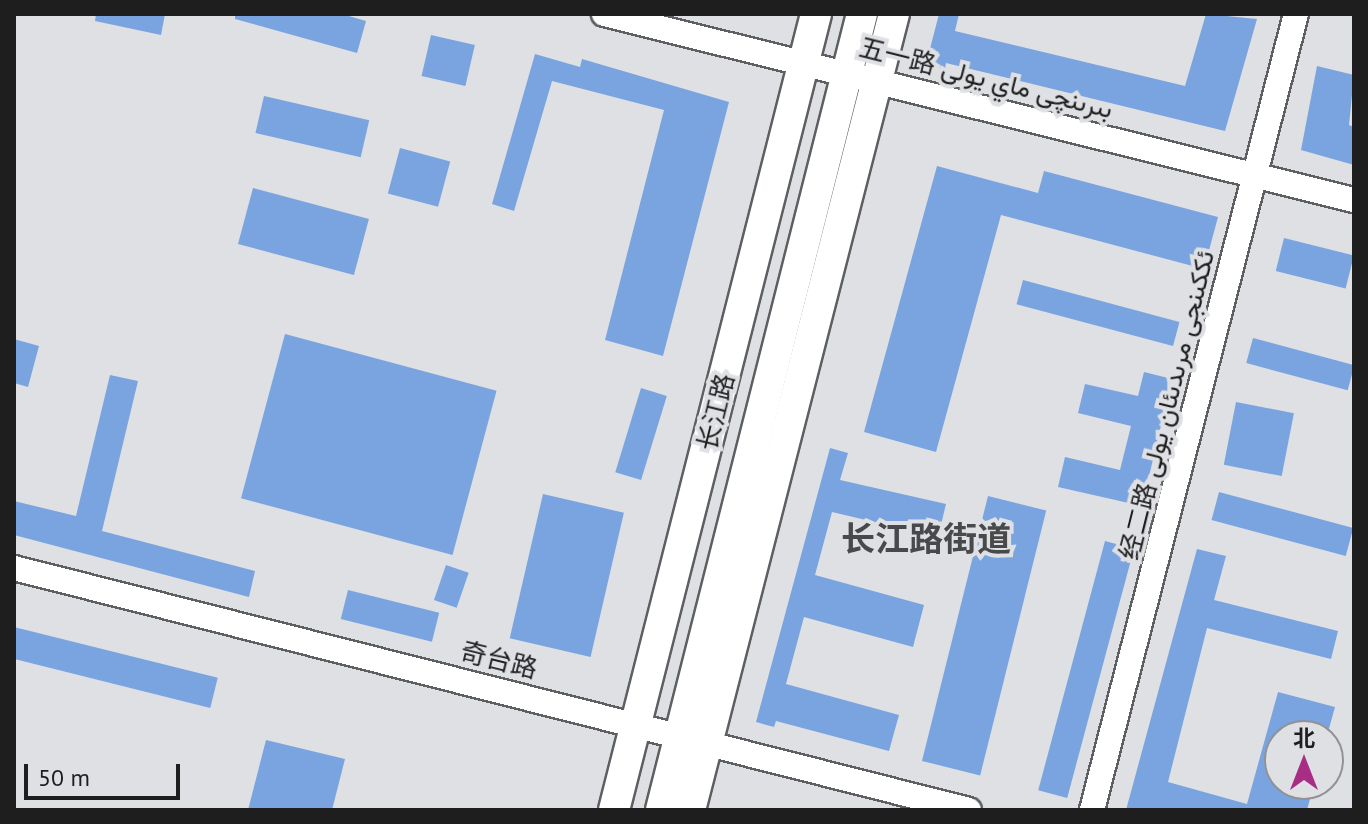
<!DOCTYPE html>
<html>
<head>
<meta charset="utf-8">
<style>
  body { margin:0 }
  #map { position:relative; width:1368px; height:824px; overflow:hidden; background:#dee0e3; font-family:"PT Sans",Vazirmatn,"Noto Sans SC",sans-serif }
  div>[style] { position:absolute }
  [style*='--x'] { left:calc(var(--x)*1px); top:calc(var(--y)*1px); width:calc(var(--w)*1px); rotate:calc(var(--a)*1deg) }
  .building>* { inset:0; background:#79a4e0; transform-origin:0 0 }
  .roads { filter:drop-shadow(2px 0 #5d5f61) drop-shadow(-2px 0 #5d5f61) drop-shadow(0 2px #5d5f61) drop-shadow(0 -2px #5d5f61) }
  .minor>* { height:24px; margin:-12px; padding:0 12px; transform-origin:12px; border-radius:12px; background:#fff }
  .major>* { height:30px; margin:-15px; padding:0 15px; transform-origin:15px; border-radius:15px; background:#fff }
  span { translate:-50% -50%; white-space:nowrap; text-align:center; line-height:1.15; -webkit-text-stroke:8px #dee0e3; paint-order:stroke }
  .street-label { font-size:26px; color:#1e1e1f }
  .district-label { font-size:34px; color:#48494b; font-weight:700 }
  .frame { position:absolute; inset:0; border:16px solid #1e1e1f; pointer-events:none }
  .north { position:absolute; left:1264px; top:720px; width:80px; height:80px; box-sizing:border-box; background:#dee0e3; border:2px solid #919295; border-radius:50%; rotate:0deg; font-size:22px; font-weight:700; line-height:32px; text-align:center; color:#1e1e1f }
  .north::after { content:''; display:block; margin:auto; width:28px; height:36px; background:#a72e84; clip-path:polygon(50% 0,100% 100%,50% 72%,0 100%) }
  .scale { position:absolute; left:24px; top:764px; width:156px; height:36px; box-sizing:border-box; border:4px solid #1e1e1f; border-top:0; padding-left:10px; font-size:24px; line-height:28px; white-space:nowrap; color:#1e1e1f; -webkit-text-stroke:6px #dee0e3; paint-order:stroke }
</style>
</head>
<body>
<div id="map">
  <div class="building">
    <div style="clip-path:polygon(96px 14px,165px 14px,161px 35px,95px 21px)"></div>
    <div style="clip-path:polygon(235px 14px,342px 14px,366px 21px,357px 53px,235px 19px)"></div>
    <div style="clip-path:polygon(939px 14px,959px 14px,955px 31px,1185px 86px,1206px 14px,1257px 19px,1225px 131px,946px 63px,945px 69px,926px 64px)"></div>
    <div style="left:431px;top:35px;width:45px;height:42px;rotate:13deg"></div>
    <div style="clip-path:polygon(535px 54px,580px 67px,582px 59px,729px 102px,663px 356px,605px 340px,664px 110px,552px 81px,514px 211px,492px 204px)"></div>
    <div style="clip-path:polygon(1317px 66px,1354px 75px,1349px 125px,1354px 127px,1354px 165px,1301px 150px)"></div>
    <div style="left:264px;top:96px;width:108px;height:38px;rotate:13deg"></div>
    <div style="left:400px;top:148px;width:52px;height:47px;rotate:15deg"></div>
    <div style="clip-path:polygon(937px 166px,1038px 193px,1044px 171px,1218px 217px,1204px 269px,1001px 215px,936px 452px,864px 432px)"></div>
    <div style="left:253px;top:188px;width:120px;height:58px;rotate:15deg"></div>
    <div style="left:1284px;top:238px;width:72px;height:34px;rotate:14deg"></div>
    <div style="left:1023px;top:280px;width:162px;height:25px;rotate:15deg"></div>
    <div style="left:285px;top:334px;width:219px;height:170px;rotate:15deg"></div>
    <div style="left:1253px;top:338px;width:105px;height:26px;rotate:15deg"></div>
    <div style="clip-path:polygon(14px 339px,39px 346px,28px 387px,14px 383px)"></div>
    <div style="clip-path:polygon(1144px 372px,1172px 379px,1142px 506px,1058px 487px,1065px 457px,1120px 470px,1131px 426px,1078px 413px,1085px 384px,1138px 396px)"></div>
    <div style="clip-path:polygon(110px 375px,138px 381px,102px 531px,255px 571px,249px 597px,14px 535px,14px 501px,76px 516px)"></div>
    <div style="left:641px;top:388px;width:27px;height:88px;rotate:17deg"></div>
    <div style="left:1236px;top:402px;width:59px;height:64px;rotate:11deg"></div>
    <div style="clip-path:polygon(830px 448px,848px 453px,840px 480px,946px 504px,938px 537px,832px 512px,815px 575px,924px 605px,913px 647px,804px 617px,786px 684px,899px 715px,889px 751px,776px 721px,774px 727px,756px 722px)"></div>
    <div style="left:1219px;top:492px;width:139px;height:29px;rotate:15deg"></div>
    <div style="left:543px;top:494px;width:83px;height:148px;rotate:13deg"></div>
    <div style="left:988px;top:496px;width:60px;height:273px;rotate:14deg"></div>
    <div style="left:1105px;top:541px;width:30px;height:258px;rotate:15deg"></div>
    <div style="clip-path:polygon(1197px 549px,1226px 556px,1214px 600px,1338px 631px,1331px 659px,1207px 628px,1168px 782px,1247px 804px,1278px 692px,1335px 707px,1327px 736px,1280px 736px,1280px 784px,1314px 784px,1307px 810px,1126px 810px)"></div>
    <div style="left:446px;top:565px;width:24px;height:37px;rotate:19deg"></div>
    <div style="left:348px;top:590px;width:94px;height:30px;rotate:14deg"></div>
    <div style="left:14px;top:627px;width:210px;height:31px;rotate:14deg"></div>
    <div style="clip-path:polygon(266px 740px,345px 759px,332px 810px,248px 810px)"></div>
  </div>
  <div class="roads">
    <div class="minor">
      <div style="--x:604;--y:14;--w:773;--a:13.93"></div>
      <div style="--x:14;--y:568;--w:985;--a:14.22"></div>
      <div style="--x:1092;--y:810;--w:822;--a:-75.63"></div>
    </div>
    <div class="major">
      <div style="--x:614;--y:810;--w:821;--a:-75.76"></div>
      <div style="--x:661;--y:810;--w:821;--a:-75.83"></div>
      <div style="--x:690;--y:810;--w:822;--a:-75.63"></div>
    </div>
  </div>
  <div class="street-label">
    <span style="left:986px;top:78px;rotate:14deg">五一路 بىرىنچى ماي يولى</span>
    <span style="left:1167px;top:405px;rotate:-76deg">经二路 ئككىنجى مرىدىئان يولى</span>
    <span style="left:716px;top:412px;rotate:-76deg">长江路</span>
    <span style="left:499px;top:660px;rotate:14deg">奇台路</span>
  </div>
  <div class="district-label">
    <span style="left:926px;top:539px">长江路街道</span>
  </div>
  <div class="frame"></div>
  <div class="north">北</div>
  <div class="scale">50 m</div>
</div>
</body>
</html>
